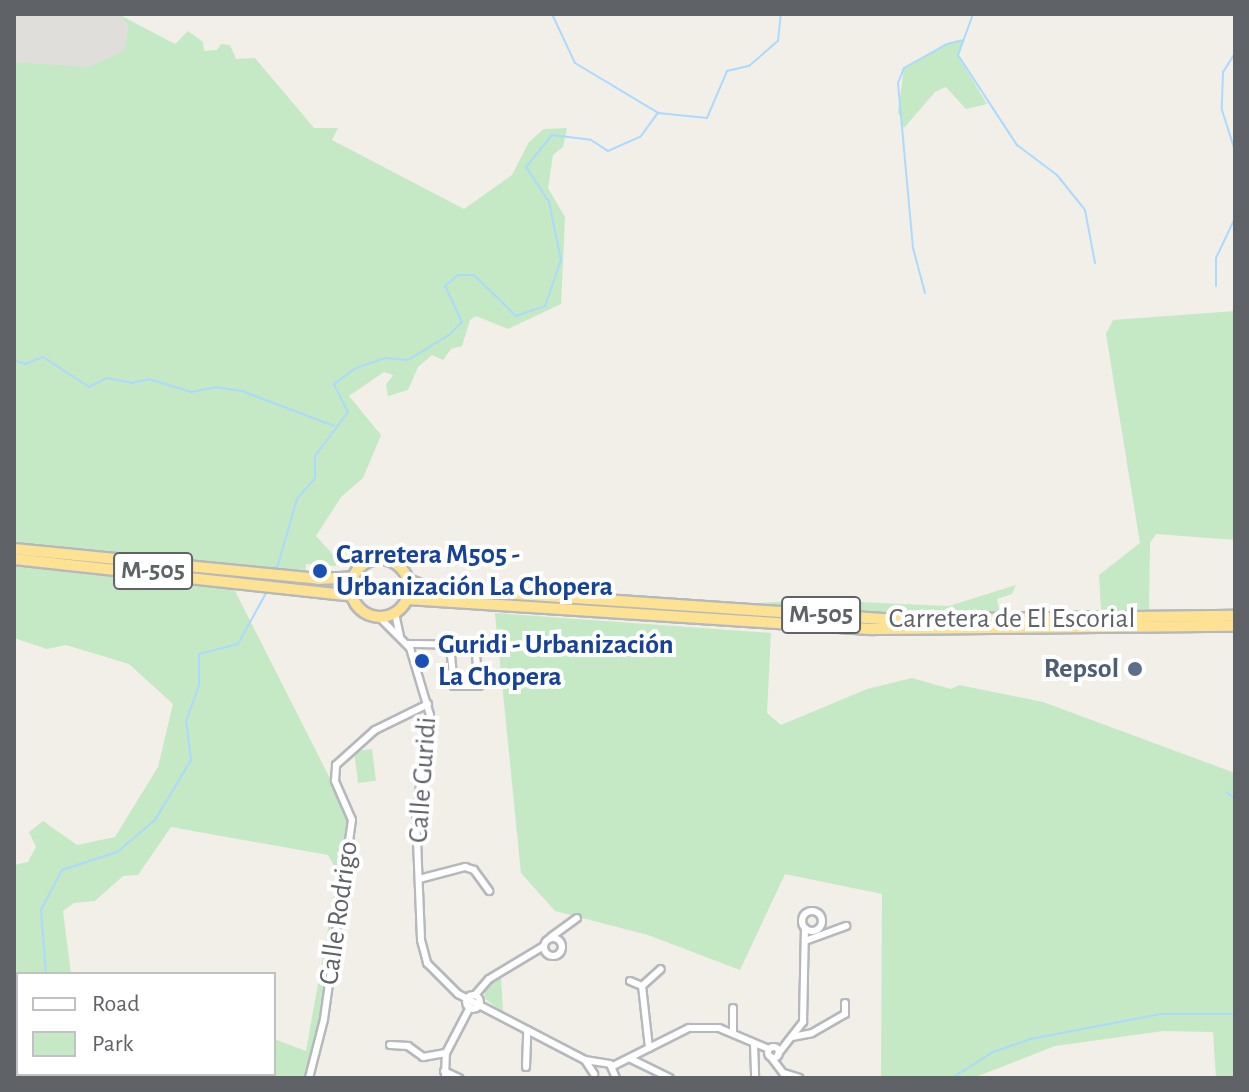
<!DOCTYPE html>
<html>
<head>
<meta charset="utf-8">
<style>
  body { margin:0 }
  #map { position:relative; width:1249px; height:1092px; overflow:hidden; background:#f1efe8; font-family:"Alegreya Sans",sans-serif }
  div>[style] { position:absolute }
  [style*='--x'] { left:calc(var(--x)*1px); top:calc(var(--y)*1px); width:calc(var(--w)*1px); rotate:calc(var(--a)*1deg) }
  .industrial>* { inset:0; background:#e0deda }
  .green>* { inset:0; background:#c5e8c5; transform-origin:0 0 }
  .stream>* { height:2px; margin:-1px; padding:0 1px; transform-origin:1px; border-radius:1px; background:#aadaff }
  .roads { filter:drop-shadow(2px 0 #b5b8bc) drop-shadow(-2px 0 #b5b8bc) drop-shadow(0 2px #b5b8bc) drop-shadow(0 -2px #b5b8bc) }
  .street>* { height:6px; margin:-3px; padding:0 3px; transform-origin:3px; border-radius:3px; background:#fff }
  .street>.ring { margin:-3px; padding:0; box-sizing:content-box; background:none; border:6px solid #fff; border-radius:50% }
  .highway>* { height:10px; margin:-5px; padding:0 5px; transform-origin:5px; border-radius:5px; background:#fde293 }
  .highway>.ring { margin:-5px; padding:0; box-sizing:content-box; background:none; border:10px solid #fde293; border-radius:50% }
  .dots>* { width:22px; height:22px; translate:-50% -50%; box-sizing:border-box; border:4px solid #fff; border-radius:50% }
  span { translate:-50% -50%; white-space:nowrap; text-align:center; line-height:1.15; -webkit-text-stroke:8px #fff; paint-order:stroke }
  .shield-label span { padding:2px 6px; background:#fff; border:2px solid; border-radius:6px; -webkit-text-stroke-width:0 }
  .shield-label { font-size:26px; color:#5f6368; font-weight:700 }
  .transit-label { font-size:28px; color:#164399; font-weight:700 }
  .left { translate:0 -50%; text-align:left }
  .street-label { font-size:28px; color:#5f6368 }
  .service-label { font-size:28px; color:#4e5e75; font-weight:700 }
  .right { translate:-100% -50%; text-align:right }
  .frame { position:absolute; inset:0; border:16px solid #5f6368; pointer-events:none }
  .legend { position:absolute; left:16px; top:972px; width:260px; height:104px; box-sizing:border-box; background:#fff; border:2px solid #bfc1c3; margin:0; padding:10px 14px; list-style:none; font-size:24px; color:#5f6368 }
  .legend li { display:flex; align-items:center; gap:16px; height:40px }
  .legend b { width:40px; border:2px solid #bfc1c3 }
</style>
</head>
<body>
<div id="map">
  <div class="industrial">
    <div style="clip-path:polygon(14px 14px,118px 14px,128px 25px,125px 51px,89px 68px,14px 62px)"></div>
  </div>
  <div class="green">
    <div style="clip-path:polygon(118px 14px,175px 44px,188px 31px,203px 42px,204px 51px,217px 50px,221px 44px,230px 45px,236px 59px,255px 58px,314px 128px,338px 128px,332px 140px,464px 209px,512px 175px,529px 142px,544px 129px,567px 128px,563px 147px,553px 155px,548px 188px,565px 217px,561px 304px,508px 329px,476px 316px,470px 320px,462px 346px,451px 349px,443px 360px,432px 355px,418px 367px,408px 390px,388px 396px,386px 385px,393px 375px,384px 372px,349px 396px,381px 435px,363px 478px,341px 497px,316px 536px,336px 558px,336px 566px,306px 564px,305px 578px,14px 549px,14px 62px,89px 67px,125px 50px,128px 25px)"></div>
    <div style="clip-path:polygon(964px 40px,958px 56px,987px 104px,966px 109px,946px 87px,935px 92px,904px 128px,898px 112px,904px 68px,947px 44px)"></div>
    <div style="clip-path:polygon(1235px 311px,1235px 540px,1156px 534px,1150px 543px,1149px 609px,1156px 618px,1113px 615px,1101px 609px,1099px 575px,1140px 543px,1106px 334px,1113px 320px)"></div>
    <div style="clip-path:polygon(evenodd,14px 566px,233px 587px,351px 820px,324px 1001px,306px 1078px,14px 1078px,14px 865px,28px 862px,36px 847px,29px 832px,43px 821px,77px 845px,115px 837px,158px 767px,173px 704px,129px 664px,66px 645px,47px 649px,14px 638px,14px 566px,171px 827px,328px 855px,338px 872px,306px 1051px,274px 1039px,274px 1074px,18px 1074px,18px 974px,71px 974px,63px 911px,74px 903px,95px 901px,123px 876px,138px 875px,171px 827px)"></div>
    <div style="clip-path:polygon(1016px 585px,1012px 594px,997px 599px,1000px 614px,894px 620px,757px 611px,757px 603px,813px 600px,949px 606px)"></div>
    <div style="clip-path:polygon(495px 613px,771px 633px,767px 713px,781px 725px,867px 689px,912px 678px,951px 689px,959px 685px,1043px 702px,1235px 773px,1233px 1078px,1216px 1078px,1213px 1032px,1163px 1031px,1055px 1046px,973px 1078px,881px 1078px,882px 894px,785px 874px,740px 970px,648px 935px,555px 911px,521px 873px)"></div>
    <div style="left:372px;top:749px;width:32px;height:18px;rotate:83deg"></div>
    <div style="clip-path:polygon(501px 977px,503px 1012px,484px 998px,486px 986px)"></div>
  </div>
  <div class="stream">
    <div style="--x:552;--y:14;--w:54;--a:64.9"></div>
    <div style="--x:575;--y:63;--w:96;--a:30.9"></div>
    <div style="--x:973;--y:14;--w:44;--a:110.1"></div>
    <div style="--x:958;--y:55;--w:108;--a:56.8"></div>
    <div style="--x:1017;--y:145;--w:50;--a:36.9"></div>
    <div style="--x:1057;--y:175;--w:45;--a:51.3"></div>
    <div style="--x:1085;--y:210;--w:54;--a:79.3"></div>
    <div style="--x:1235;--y:53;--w:22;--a:122"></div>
    <div style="--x:1223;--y:72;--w:38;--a:92"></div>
    <div style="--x:1222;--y:110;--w:43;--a:72.4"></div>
    <div style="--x:1216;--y:286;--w:28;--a:-90"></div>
    <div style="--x:1216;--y:258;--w:44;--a:-64.6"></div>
    <div style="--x:925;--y:293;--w:47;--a:-104.9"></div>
    <div style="--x:913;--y:248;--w:166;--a:-95.2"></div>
    <div style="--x:898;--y:83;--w:16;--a:-68"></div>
    <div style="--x:904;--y:68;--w:49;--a:-29.2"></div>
    <div style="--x:947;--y:44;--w:16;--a:-14"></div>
    <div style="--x:14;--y:360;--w:12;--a:20"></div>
    <div style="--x:25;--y:364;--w:19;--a:-21"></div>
    <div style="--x:43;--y:357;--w:55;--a:33.1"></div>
    <div style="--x:89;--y:387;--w:20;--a:-27"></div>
    <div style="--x:107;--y:378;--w:25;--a:11"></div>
    <div style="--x:132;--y:383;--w:17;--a:-13"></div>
    <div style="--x:149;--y:379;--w:44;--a:17.2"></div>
    <div style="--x:191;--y:392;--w:25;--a:-11"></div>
    <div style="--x:216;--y:387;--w:26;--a:9"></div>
    <div style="--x:242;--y:391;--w:98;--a:20.8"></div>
    <div style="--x:277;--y:568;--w:72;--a:-73.8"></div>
    <div style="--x:297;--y:499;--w:28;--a:-49"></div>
    <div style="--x:315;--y:478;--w:22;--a:-90"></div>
    <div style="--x:315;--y:456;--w:55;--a:-53.1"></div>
    <div style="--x:348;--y:412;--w:31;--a:-117"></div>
    <div style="--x:334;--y:384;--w:27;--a:-36"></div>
    <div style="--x:356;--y:368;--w:31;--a:-19"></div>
    <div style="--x:385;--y:358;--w:23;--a:5"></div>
    <div style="--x:408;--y:360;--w:48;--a:-31.4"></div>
    <div style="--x:449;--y:335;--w:18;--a:-45"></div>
    <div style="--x:462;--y:322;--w:40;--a:-115"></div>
    <div style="--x:445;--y:286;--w:17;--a:-40"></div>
    <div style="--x:458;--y:275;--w:16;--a:0"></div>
    <div style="--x:474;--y:275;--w:59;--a:44.3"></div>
    <div style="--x:516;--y:316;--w:31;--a:-19"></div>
    <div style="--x:545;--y:306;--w:49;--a:-70.8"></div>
    <div style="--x:561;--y:260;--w:59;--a:-101.7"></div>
    <div style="--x:549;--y:202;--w:42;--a:-123.3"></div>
    <div style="--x:526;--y:167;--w:41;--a:-50.9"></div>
    <div style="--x:552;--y:135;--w:39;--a:7"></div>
    <div style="--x:591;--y:140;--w:20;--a:33"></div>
    <div style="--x:608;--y:151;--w:36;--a:-24"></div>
    <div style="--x:641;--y:136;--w:29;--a:-54"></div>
    <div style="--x:658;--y:113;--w:49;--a:5.8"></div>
    <div style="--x:707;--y:118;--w:51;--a:-66.9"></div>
    <div style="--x:727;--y:71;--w:23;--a:-13"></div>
    <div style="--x:749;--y:66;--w:38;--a:-41"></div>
    <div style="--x:778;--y:41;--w:27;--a:-84"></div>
    <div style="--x:1226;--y:792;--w:11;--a:38"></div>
    <div style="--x:46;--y:974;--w:64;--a:-94.5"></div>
    <div style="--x:41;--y:910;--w:45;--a:-62.3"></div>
    <div style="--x:62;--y:870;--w:58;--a:-18.1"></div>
    <div style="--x:117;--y:852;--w:50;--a:-40.1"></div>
    <div style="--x:155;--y:820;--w:70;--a:-59"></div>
    <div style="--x:191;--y:760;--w:39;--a:-97"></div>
    <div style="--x:186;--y:721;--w:37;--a:-70"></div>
    <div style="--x:199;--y:686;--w:32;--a:-90"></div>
    <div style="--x:199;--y:654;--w:40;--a:-14.4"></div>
    <div style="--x:238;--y:644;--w:58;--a:-61.2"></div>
    <div style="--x:14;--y:1044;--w:5;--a:-37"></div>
    <div style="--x:952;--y:1078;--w:49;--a:-32.4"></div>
    <div style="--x:993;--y:1052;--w:39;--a:-19"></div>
    <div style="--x:1030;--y:1039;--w:133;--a:-10.8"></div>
    <div style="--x:1161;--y:1014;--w:74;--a:0"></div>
  </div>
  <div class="roads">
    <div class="street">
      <div style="--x:395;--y:613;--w:24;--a:78"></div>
      <div style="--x:379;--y:617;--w:44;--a:45"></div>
      <div style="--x:410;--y:648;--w:70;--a:73.4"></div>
      <div style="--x:430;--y:715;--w:101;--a:98"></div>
      <div style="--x:416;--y:815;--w:125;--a:87.7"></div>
      <div style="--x:421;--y:940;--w:24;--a:75"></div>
      <div style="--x:427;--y:963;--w:44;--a:45"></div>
      <div style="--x:458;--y:994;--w:143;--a:27.5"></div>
      <div style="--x:585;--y:1060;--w:25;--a:9"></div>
      <div style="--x:610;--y:1064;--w:15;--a:67"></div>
      <div style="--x:407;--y:644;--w:8;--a:0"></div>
      <div style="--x:415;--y:644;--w:60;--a:1"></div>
      <div style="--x:475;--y:645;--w:41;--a:84.4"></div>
      <div style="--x:479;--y:686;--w:25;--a:180"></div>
      <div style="--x:454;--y:686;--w:41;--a:-95.6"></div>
      <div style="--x:419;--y:879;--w:48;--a:-14.6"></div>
      <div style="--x:465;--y:867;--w:9;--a:18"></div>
      <div style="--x:474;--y:870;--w:26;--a:54"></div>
      <div class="ring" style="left:802px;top:911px;width:14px;height:14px"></div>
      <div style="--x:551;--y:937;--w:32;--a:-36"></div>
      <div class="ring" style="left:544px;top:938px;width:12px;height:12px"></div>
      <div style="--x:805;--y:941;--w:44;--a:-20.1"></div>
      <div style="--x:630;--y:981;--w:13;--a:23"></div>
      <div style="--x:475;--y:995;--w:21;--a:-49"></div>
      <div style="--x:489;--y:979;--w:64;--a:-31"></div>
      <div class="ring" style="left:466px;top:995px;width:8px;height:8px"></div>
      <div style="--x:733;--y:1033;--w:25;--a:-90"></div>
      <div style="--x:792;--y:1037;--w:20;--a:-11"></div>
      <div style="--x:812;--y:1033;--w:38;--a:-30"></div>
      <div style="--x:845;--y:1014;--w:11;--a:-90"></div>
      <div style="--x:754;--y:1044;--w:34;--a:88"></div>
      <div style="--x:390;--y:1045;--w:18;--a:3"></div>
      <div style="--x:408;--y:1046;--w:19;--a:36"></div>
      <div style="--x:423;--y:1057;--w:23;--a:-10"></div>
      <div class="ring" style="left:767.5px;top:1046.5px;width:5px;height:5px"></div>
      <div style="--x:649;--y:1048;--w:62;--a:-96.4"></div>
      <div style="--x:642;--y:986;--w:25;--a:-42"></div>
      <div style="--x:778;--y:1054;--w:41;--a:-52"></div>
      <div style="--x:803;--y:1022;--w:94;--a:-88.8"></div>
      <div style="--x:771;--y:1057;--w:26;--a:53"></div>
      <div style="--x:631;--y:1059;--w:43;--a:26"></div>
      <div style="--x:585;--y:1060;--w:17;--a:57"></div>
      <div style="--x:613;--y:1066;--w:85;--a:-26.6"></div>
      <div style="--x:689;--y:1028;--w:30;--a:0"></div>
      <div style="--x:719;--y:1028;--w:54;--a:22.8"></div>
      <div style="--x:526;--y:1067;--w:37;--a:-88"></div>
      <div style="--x:444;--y:1071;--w:17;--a:25"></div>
      <div style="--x:784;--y:1073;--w:16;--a:18"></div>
      <div style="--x:309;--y:1078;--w:61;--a:-75.7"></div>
      <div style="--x:324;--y:1019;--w:201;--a:-82"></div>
      <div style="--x:352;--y:820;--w:43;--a:-113.6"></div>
      <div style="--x:335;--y:781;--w:16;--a:-86"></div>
      <div style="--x:336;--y:765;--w:52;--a:-41.9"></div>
      <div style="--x:375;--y:730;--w:59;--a:-26.1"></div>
      <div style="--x:445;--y:1078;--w:25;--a:-88"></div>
      <div style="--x:446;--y:1053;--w:52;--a:-62.4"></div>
    </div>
    <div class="highway">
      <div style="--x:14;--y:549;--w:306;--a:5.6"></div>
      <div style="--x:319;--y:579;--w:35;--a:-3"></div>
      <div style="--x:14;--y:559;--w:340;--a:6.2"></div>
      <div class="ring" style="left:351px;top:559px;width:48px;height:48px"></div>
      <div style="--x:408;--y:580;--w:22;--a:22"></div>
      <div style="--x:428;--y:588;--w:467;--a:3.9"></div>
      <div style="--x:894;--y:620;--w:341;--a:-0.7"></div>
      <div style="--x:407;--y:599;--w:467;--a:3.7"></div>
      <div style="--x:873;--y:629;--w:362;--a:-0.5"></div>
    </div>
  </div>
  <div class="dots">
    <div style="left:320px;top:571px;background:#1a4fb4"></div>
    <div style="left:422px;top:661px;background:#1a4fb4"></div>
    <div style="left:1135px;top:669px;background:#5c6f8a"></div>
  </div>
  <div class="shield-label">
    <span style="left:153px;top:571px">M-505</span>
    <span style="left:821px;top:615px">M-505</span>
  </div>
  <div class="transit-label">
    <span class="left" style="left:336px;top:571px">Carretera M505 -<br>Urbanización La Chopera</span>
    <span class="left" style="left:438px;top:661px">Guridi - Urbanización<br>La Chopera</span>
  </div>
  <div class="street-label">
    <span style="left:1012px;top:619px">Carretera de El Escorial</span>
    <span style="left:423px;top:780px;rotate:-86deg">Calle Guridi</span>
    <span style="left:339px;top:913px;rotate:-82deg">Calle Rodrigo</span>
  </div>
  <div class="service-label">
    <span class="right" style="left:1119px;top:669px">Repsol</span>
  </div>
  <div class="frame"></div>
  <ul class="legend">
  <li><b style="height:10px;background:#fff"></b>Road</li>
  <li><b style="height:22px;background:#c5e8c5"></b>Park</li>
  </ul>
</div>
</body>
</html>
